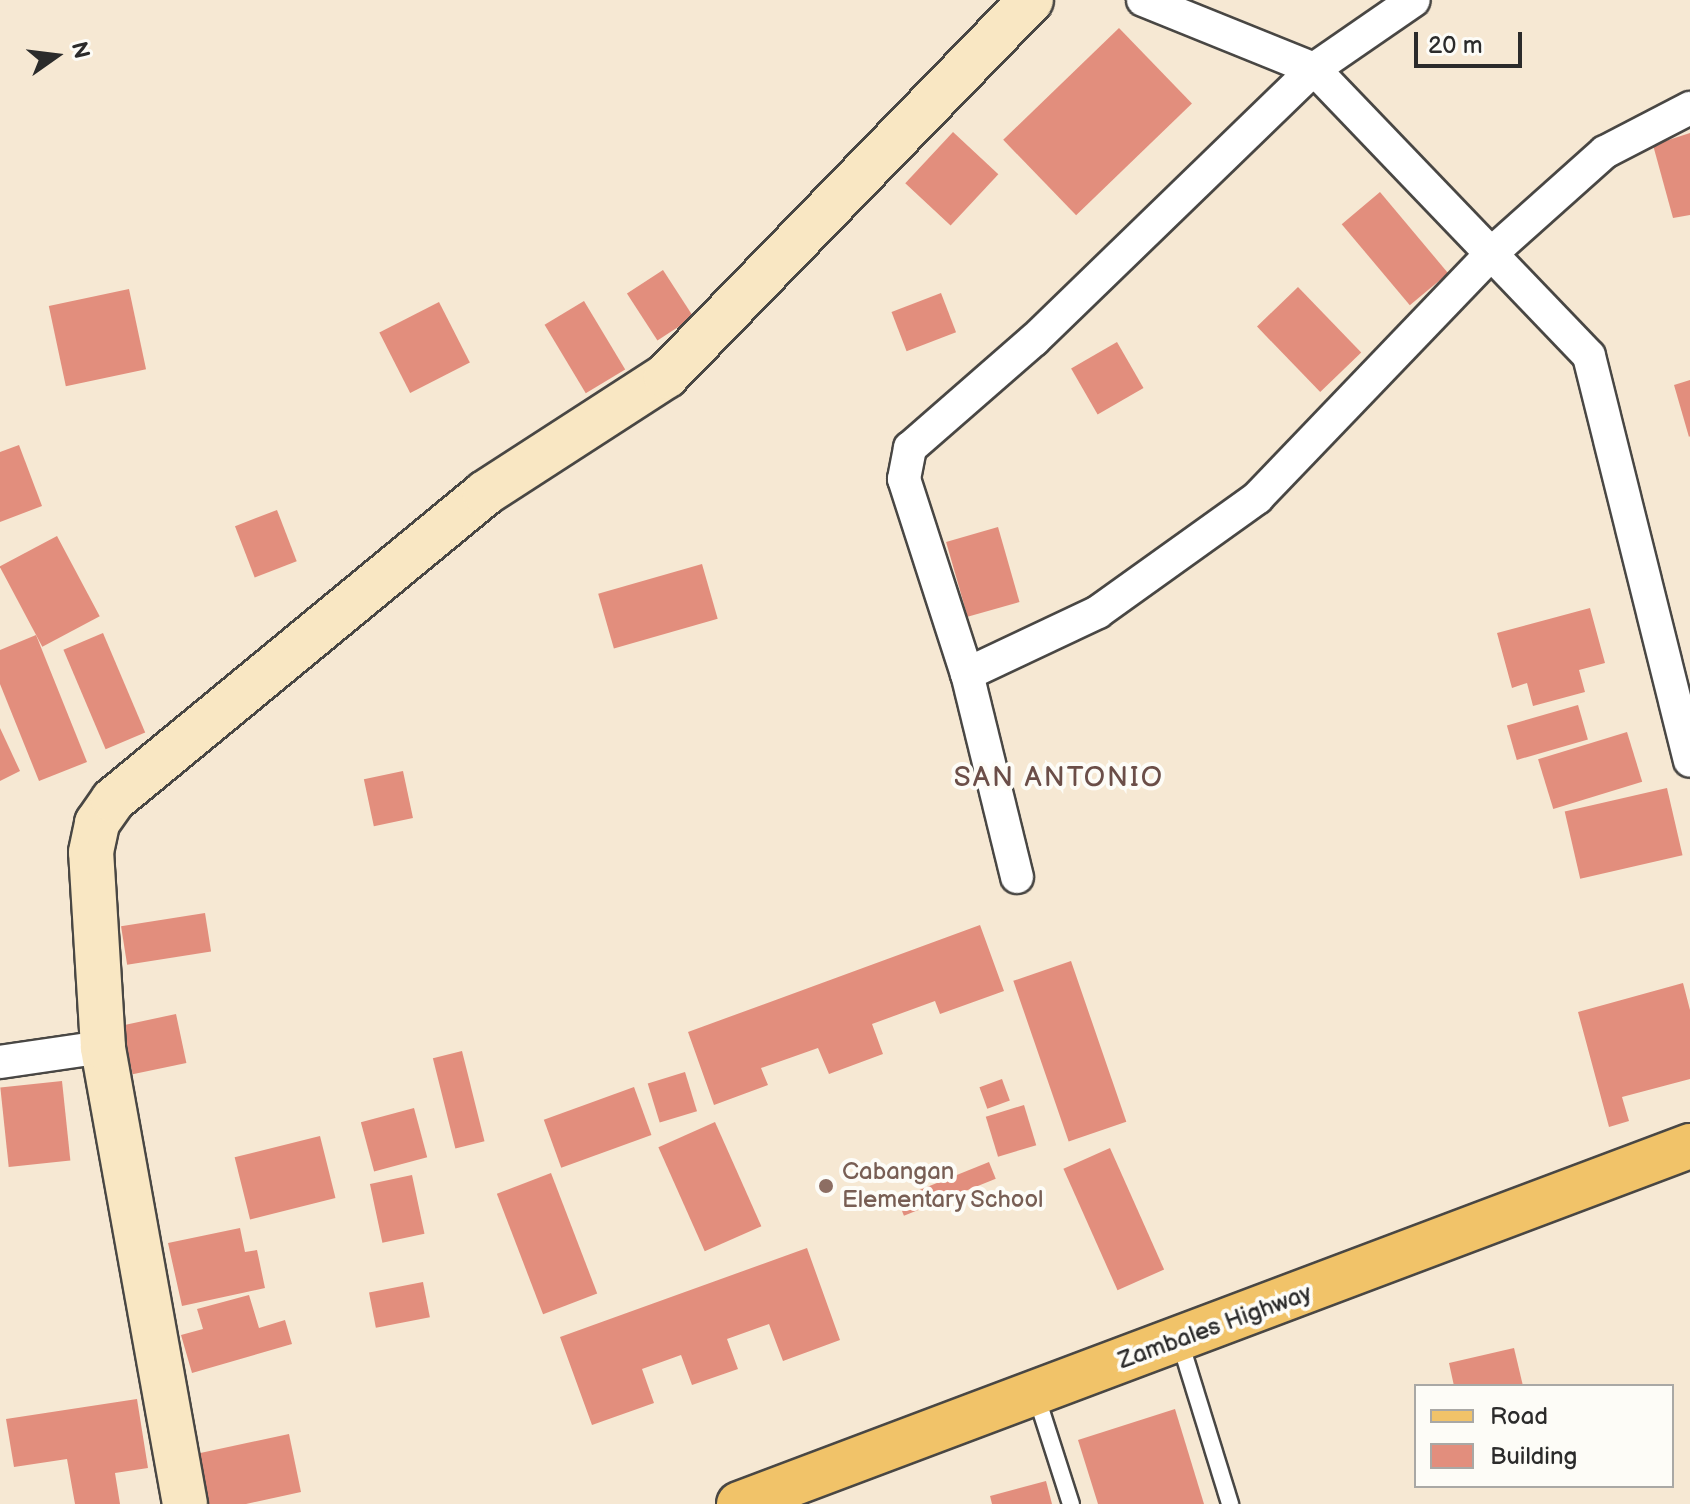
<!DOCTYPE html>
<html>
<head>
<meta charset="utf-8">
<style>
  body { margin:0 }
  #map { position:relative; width:1690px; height:1504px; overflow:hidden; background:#f6e8d3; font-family:"Balsamiq Sans",sans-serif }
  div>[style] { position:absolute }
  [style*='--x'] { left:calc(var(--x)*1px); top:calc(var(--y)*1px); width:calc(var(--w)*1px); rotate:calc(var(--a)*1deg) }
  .building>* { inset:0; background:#e28e7d; transform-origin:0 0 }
  .roads { filter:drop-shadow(2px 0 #494744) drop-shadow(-2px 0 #494744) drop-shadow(0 2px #494744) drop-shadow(0 -2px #494744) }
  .lane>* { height:16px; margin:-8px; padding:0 8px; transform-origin:8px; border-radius:8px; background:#fff }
  .street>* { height:32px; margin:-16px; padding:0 16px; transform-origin:16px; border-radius:16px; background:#fff }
  .secondary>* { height:44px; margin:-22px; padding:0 22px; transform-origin:22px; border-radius:22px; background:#f9e7c3 }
  .primary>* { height:44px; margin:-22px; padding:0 22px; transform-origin:22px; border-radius:22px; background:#f1c369 }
  .dots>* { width:22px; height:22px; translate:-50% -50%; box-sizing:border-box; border:4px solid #fdfcf7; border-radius:50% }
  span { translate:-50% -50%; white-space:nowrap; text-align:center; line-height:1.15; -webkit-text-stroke:8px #fdfcf7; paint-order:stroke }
  .education-label { font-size:24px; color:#785e54 }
  .left { translate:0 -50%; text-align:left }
  .street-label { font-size:24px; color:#2b2b2b }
  .quarter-label { font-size:28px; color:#6b4e48; letter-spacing:2px }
  .legend { position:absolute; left:1414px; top:1384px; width:260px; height:104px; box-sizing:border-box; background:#fdfcf7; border:2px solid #a9a8a5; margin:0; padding:10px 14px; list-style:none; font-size:24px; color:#2b2b2b }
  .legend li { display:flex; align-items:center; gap:16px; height:40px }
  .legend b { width:40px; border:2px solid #a9a8a5 }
  .north { position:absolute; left:16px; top:16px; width:80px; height:80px; -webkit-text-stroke:6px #fdfcf7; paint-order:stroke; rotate:76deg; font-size:22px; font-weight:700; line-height:32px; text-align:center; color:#2b2b2b }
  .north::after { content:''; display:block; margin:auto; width:28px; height:36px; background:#2b2b2b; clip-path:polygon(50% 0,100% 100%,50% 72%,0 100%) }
  .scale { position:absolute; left:1414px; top:32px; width:108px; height:36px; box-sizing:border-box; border:4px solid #2b2b2b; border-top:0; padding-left:10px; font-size:24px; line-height:28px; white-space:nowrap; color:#2b2b2b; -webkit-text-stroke:6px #fdfcf7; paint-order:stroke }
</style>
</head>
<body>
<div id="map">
  <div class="building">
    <div style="left:1119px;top:28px;width:105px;height:161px;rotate:46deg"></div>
    <div style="left:953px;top:132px;width:62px;height:70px;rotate:43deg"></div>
    <div style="clip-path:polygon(1690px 133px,1690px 215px,1673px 218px,1653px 145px)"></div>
    <div style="left:1380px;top:192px;width:106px;height:50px;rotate:50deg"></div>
    <div style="left:663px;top:270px;width:56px;height:43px;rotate:57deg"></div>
    <div style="left:1298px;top:287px;width:91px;height:57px;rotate:46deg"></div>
    <div style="left:129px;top:289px;width:82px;height:82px;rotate:78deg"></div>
    <div style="left:941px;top:293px;width:42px;height:53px;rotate:69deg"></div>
    <div style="left:584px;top:301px;width:80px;height:46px;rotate:59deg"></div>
    <div style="left:439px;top:302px;width:68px;height:67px;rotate:63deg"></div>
    <div style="left:1117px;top:342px;width:53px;height:53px;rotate:60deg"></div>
    <div style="clip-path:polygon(1690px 380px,1690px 436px,1689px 437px,1674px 385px)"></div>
    <div style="clip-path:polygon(19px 445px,42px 506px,0 522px,0 452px)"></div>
    <div style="left:277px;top:510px;width:55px;height:45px;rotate:69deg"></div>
    <div style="left:998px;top:527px;width:78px;height:54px;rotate:74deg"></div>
    <div style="left:57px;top:536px;width:91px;height:65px;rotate:62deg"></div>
    <div style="left:702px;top:564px;width:57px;height:108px;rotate:74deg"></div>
    <div style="clip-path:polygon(1590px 608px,1605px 663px,1579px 670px,1585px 692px,1533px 706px,1527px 683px,1512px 688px,1497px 633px)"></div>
    <div style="left:103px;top:633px;width:108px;height:43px;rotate:67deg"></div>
    <div style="clip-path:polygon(36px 635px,87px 762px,39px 781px,0 684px,0 650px)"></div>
    <div style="left:1578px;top:705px;width:36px;height:74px;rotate:74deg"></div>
    <div style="clip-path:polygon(0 728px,20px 771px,0 781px)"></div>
    <div style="left:1627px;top:732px;width:52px;height:93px;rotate:73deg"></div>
    <div style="left:403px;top:771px;width:48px;height:40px;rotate:78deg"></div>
    <div style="left:1667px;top:788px;width:69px;height:105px;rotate:77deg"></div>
    <div style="left:205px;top:913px;width:39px;height:85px;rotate:81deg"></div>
    <div style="clip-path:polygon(980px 925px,1004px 991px,940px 1014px,935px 1001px,872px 1024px,883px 1054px,829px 1074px,818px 1048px,761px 1068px,768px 1085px,714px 1105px,688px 1032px)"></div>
    <div style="left:1071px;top:961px;width:170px;height:61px;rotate:71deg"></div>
    <div style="clip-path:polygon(1683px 983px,1690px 1010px,1690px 1079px,1622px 1097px,1629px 1121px,1609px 1127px,1578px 1012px)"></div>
    <div style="left:176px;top:1014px;width:50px;height:55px;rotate:78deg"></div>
    <div style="left:462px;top:1051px;width:93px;height:30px;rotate:76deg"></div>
    <div style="left:685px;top:1072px;width:41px;height:39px;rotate:73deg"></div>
    <div style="left:1002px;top:1079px;width:23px;height:24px;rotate:70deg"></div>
    <div style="left:62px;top:1081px;width:80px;height:62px;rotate:84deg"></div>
    <div style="left:634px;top:1087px;width:51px;height:96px;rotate:70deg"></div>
    <div style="left:1024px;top:1105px;width:42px;height:40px;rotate:73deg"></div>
    <div style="left:414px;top:1108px;width:51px;height:55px;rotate:75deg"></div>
    <div style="left:715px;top:1122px;width:114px;height:62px;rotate:66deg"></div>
    <div style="left:320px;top:1136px;width:64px;height:88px;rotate:76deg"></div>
    <div style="left:1110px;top:1148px;width:133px;height:51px;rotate:66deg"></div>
    <div style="left:989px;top:1162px;width:18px;height:99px;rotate:68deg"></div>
    <div style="left:551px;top:1173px;width:129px;height:58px;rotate:69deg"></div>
    <div style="left:412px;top:1175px;width:60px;height:43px;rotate:78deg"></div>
    <div style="clip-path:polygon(240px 1228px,245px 1252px,257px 1250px,265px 1288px,182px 1306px,168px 1243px)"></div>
    <div style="clip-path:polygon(807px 1248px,840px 1340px,783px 1361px,769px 1324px,727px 1339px,738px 1369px,692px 1385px,681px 1355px,642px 1369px,654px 1403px,592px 1425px,560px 1337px)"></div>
    <div style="left:423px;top:1282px;width:36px;height:55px;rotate:79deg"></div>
    <div style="clip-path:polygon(249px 1295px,259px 1328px,285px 1320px,292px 1344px,192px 1373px,181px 1335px,203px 1329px,197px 1309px)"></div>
    <div style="clip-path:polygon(1514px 1348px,1523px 1386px,1454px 1386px,1449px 1363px)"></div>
    <div style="clip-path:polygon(137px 1399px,148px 1468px,115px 1473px,120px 1504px,75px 1504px,67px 1459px,14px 1467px,6px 1419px)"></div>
    <div style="clip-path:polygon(1175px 1409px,1204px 1504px,1098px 1504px,1078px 1440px)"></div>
    <div style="clip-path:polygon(289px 1434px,301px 1492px,246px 1504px,201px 1504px,191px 1455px)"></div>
    <div style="clip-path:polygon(1046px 1481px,1052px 1504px,992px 1504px,990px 1496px)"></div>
  </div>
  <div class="roads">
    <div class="lane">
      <div style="--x:1180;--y:1342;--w:170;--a:72.8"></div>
      <div style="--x:1035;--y:1392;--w:118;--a:72.2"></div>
    </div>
    <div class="street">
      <div style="--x:1143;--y:0;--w:184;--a:22"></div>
      <div style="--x:1314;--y:69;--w:397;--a:46.2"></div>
      <div style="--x:1589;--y:356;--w:417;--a:76"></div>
      <div style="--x:967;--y:674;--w:145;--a:-25.3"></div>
      <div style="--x:1098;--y:612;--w:196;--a:-35.6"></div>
      <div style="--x:1257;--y:498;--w:341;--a:-46.2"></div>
      <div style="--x:1493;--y:252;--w:150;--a:-41.8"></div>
      <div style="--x:1605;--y:152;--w:96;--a:-27.4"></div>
      <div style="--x:1017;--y:877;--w:209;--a:-103.8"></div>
      <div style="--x:967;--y:674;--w:205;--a:-107.9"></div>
      <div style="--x:904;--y:479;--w:32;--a:-79"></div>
      <div style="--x:910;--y:448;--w:164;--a:-41.1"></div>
      <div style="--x:1034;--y:340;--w:390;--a:-44.1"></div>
      <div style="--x:1314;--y:69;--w:121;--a:-34.6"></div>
      <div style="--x:0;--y:1062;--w:104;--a:-8.3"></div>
    </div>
    <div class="secondary">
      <div style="--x:185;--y:1504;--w:464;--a:-100.2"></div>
      <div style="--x:103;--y:1047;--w:195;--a:-93.5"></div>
      <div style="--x:91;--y:852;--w:30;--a:-78"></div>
      <div style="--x:97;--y:823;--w:28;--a:-55"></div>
      <div style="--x:113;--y:800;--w:482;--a:-39.5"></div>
      <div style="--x:485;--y:493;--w:216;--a:-32.9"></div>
      <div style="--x:666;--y:376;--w:524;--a:-45.85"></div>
    </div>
    <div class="primary">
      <div style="--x:739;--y:1504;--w:1016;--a:-20.63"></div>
    </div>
  </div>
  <div class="dots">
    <div style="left:826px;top:1186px;background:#8d6e63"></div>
  </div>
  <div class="education-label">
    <span class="left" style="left:842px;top:1186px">Cabangan<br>Elementary School</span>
  </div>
  <div class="street-label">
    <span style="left:1215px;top:1327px;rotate:-20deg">Zambales Highway</span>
  </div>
  <div class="quarter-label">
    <span style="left:1059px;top:778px">SAN ANTONIO</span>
  </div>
  <ul class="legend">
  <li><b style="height:10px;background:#f1c369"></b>Road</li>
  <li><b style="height:22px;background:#e28e7d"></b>Building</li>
  </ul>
  <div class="north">N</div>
  <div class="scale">20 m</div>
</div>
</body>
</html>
